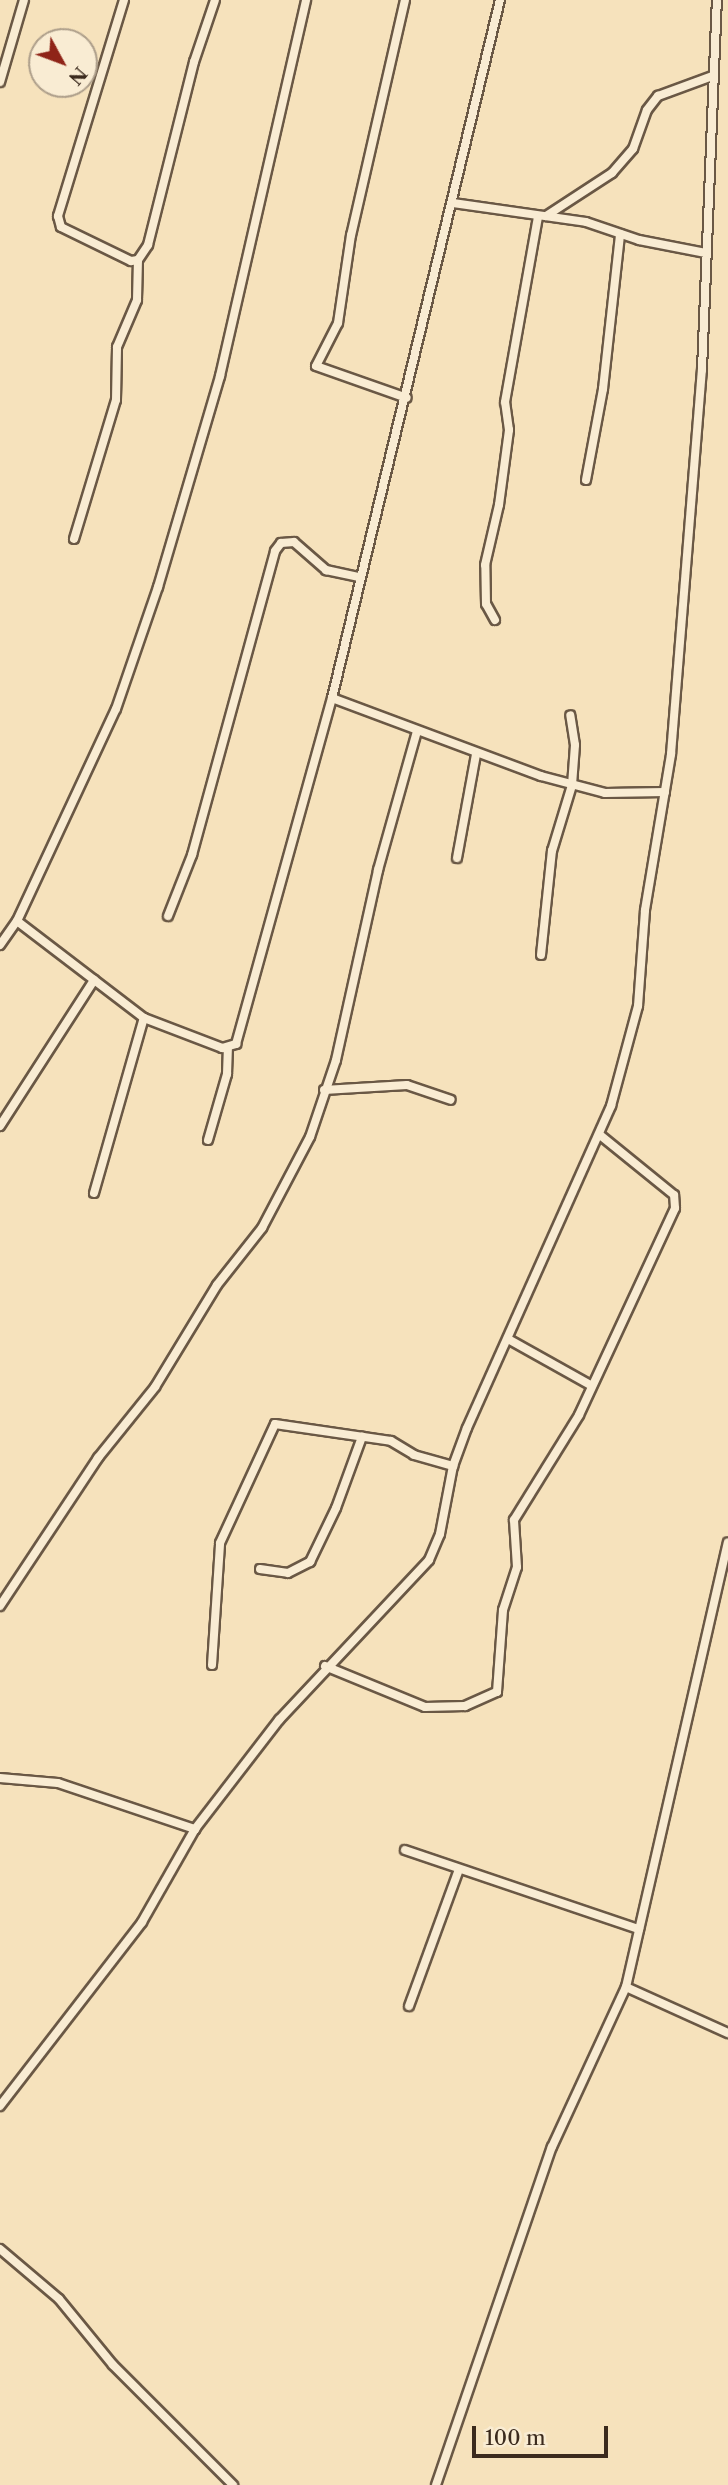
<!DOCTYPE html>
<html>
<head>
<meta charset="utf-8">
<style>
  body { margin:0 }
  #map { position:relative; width:728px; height:2485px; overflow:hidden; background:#f6e2bc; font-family:"Libre Caslon Text",serif }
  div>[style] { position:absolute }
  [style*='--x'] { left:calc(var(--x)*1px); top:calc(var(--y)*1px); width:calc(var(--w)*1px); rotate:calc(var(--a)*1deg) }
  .roads { filter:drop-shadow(2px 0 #6a5845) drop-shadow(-2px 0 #6a5845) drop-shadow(0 2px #6a5845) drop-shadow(0 -2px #6a5845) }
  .minor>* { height:8px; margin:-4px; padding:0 4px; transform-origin:4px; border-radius:4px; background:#f9ecd3 }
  span { translate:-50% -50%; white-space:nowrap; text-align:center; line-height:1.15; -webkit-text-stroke:6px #f9ecd3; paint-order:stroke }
  .north { position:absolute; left:28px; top:28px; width:70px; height:70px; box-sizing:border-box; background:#f9ecd3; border:2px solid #ad9e8a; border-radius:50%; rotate:131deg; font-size:19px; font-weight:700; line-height:28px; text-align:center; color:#3b2a1d }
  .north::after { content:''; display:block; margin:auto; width:24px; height:32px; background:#8f2418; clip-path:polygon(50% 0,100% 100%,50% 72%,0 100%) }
  .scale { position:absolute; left:472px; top:2426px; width:136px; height:32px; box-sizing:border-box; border:4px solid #3b2a1d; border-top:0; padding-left:9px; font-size:21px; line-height:24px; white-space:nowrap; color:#3b2a1d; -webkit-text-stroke:5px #f9ecd3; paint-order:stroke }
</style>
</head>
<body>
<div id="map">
  <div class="roads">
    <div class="minor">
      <div style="--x:124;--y:0;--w:226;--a:107"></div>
      <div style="--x:58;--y:216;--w:11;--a:75"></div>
      <div style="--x:61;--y:227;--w:78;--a:25.9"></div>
      <div style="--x:131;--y:261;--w:7;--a:-8"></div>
      <div style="--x:138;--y:260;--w:18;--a:-56"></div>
      <div style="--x:148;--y:245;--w:189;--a:-75.9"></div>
      <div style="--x:194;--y:62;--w:65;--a:-71.3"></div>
      <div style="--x:405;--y:0;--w:241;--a:102.9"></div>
      <div style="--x:351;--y:235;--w:89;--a:98.4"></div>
      <div style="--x:338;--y:323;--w:48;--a:117.1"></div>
      <div style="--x:316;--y:366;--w:96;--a:19.4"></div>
      <div style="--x:0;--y:82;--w:85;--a:-73.7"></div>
      <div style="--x:453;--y:203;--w:134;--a:8.1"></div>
      <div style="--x:586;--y:222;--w:56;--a:18.8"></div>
      <div style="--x:639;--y:240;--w:68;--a:11"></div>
      <div style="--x:546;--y:216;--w:79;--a:-33.1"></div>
      <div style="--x:612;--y:173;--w:32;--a:-49"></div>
      <div style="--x:633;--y:149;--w:41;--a:-70.3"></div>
      <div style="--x:647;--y:110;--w:18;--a:-52"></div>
      <div style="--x:658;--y:96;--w:58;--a:-20.3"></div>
      <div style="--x:586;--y:480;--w:93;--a:-79.4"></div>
      <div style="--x:603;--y:389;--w:156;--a:-83.7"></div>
      <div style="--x:74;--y:539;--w:145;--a:-73.2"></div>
      <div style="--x:116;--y:400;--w:53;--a:-88.9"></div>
      <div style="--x:117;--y:347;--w:51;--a:-66.9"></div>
      <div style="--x:137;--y:300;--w:40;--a:-88.6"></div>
      <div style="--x:495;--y:620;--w:18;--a:-119"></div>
      <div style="--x:486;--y:604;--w:39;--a:-91"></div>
      <div style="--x:485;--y:565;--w:62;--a:-76.9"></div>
      <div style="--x:499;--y:505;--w:76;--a:-82.4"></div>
      <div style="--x:509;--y:430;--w:28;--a:-98"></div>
      <div style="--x:505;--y:402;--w:189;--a:-79.9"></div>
      <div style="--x:332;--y:698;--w:223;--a:20.5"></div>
      <div style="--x:541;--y:776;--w:66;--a:14.9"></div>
      <div style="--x:605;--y:793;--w:60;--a:-1"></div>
      <div style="--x:457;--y:858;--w:106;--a:-79.6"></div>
      <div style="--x:168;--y:916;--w:66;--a:-68.5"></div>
      <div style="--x:192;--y:855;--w:315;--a:-74.7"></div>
      <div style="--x:275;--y:551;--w:10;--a:-53"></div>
      <div style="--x:281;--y:543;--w:13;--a:-4"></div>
      <div style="--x:294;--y:542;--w:43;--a:41.2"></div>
      <div style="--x:326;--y:570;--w:34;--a:12"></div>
      <div style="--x:17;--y:921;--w:160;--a:37.4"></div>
      <div style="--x:144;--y:1018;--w:84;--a:21"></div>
      <div style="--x:222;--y:1048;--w:15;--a:-16"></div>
      <div style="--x:236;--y:1044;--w:359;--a:-74.5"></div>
      <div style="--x:332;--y:698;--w:718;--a:-76.47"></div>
      <div style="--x:0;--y:945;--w:29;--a:-55"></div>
      <div style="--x:17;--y:921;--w:234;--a:-65"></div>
      <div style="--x:116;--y:709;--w:129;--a:-71"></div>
      <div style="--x:158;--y:587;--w:220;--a:-73.6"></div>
      <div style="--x:220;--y:376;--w:386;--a:-77.1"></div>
      <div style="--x:541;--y:955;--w:105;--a:-84"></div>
      <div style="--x:552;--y:851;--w:69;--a:-73.1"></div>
      <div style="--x:572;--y:785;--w:40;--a:-85.7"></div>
      <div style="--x:575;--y:745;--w:30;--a:-99"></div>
      <div style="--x:324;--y:1090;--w:83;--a:-3.4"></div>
      <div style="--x:407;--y:1085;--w:46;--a:18.8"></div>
      <div style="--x:0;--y:1126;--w:174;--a:-57.2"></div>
      <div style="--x:208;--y:1140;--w:69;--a:-73.9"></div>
      <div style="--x:227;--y:1074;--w:25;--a:-88"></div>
      <div style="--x:94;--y:1193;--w:182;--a:-74.1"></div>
      <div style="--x:508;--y:1339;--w:96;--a:29.2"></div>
      <div style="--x:260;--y:1569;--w:28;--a:8"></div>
      <div style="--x:288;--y:1573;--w:25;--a:-27"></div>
      <div style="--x:310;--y:1562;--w:60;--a:-64.3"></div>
      <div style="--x:336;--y:1508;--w:76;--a:-69.9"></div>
      <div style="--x:0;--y:1606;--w:178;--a:-56.5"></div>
      <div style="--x:98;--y:1458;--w:91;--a:-51.2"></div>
      <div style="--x:155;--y:1387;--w:119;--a:-58.7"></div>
      <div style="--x:217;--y:1285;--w:73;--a:-51.7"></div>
      <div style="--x:262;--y:1228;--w:103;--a:-62.2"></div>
      <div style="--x:310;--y:1137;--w:81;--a:-71.3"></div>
      <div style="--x:336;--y:1060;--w:195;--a:-77.5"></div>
      <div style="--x:378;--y:870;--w:144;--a:-74.3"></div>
      <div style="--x:212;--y:1665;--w:122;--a:-86.2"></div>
      <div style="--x:220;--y:1543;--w:131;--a:-65.2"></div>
      <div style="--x:275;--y:1424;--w:117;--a:8.3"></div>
      <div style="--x:391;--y:1441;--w:27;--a:31"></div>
      <div style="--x:414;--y:1455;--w:41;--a:15.8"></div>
      <div style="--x:325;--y:1666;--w:108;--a:22.3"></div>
      <div style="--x:425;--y:1707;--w:40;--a:-1.4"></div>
      <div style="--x:465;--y:1706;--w:35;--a:-24"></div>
      <div style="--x:497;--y:1692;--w:82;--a:-85.8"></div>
      <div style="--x:503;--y:1610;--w:45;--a:-72"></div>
      <div style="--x:517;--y:1567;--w:47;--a:-93.7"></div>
      <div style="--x:514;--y:1520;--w:123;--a:-58.2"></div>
      <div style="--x:579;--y:1415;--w:228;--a:-65.1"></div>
      <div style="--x:675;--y:1208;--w:13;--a:-94"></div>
      <div style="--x:674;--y:1195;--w:95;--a:-141"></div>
      <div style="--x:0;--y:1778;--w:58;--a:4.9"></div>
      <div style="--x:58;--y:1783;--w:145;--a:18.6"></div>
      <div style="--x:405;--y:1850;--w:247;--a:18.7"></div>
      <div style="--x:626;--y:1987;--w:112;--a:24.3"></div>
      <div style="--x:409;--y:2006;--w:143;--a:-69.9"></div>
      <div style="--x:0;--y:2106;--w:232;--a:-52.3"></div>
      <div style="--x:142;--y:1922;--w:107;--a:-60.3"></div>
      <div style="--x:195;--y:1829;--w:138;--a:-52.4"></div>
      <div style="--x:279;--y:1720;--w:219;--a:-46.8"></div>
      <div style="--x:429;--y:1560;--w:28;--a:-67"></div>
      <div style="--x:440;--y:1534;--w:69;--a:-79.2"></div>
      <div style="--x:453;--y:1466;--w:40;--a:-69.8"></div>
      <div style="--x:467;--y:1428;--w:353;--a:-65.9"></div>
      <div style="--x:611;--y:1106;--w:104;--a:-74.9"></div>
      <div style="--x:638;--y:1006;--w:96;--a:-85.8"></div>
      <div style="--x:645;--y:910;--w:158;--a:-80.5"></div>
      <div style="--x:671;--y:754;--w:385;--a:-85.4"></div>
      <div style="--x:702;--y:370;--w:370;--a:-87.7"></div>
      <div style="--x:0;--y:2249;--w:77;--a:40.3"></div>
      <div style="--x:59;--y:2299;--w:85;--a:50.7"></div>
      <div style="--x:113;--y:2365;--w:170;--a:45"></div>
      <div style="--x:436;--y:2485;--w:357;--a:-71.1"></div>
      <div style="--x:552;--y:2147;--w:176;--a:-65.2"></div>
      <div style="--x:626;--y:1987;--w:456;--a:-77.1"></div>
    </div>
  </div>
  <div class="north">N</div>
  <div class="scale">100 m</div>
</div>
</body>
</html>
